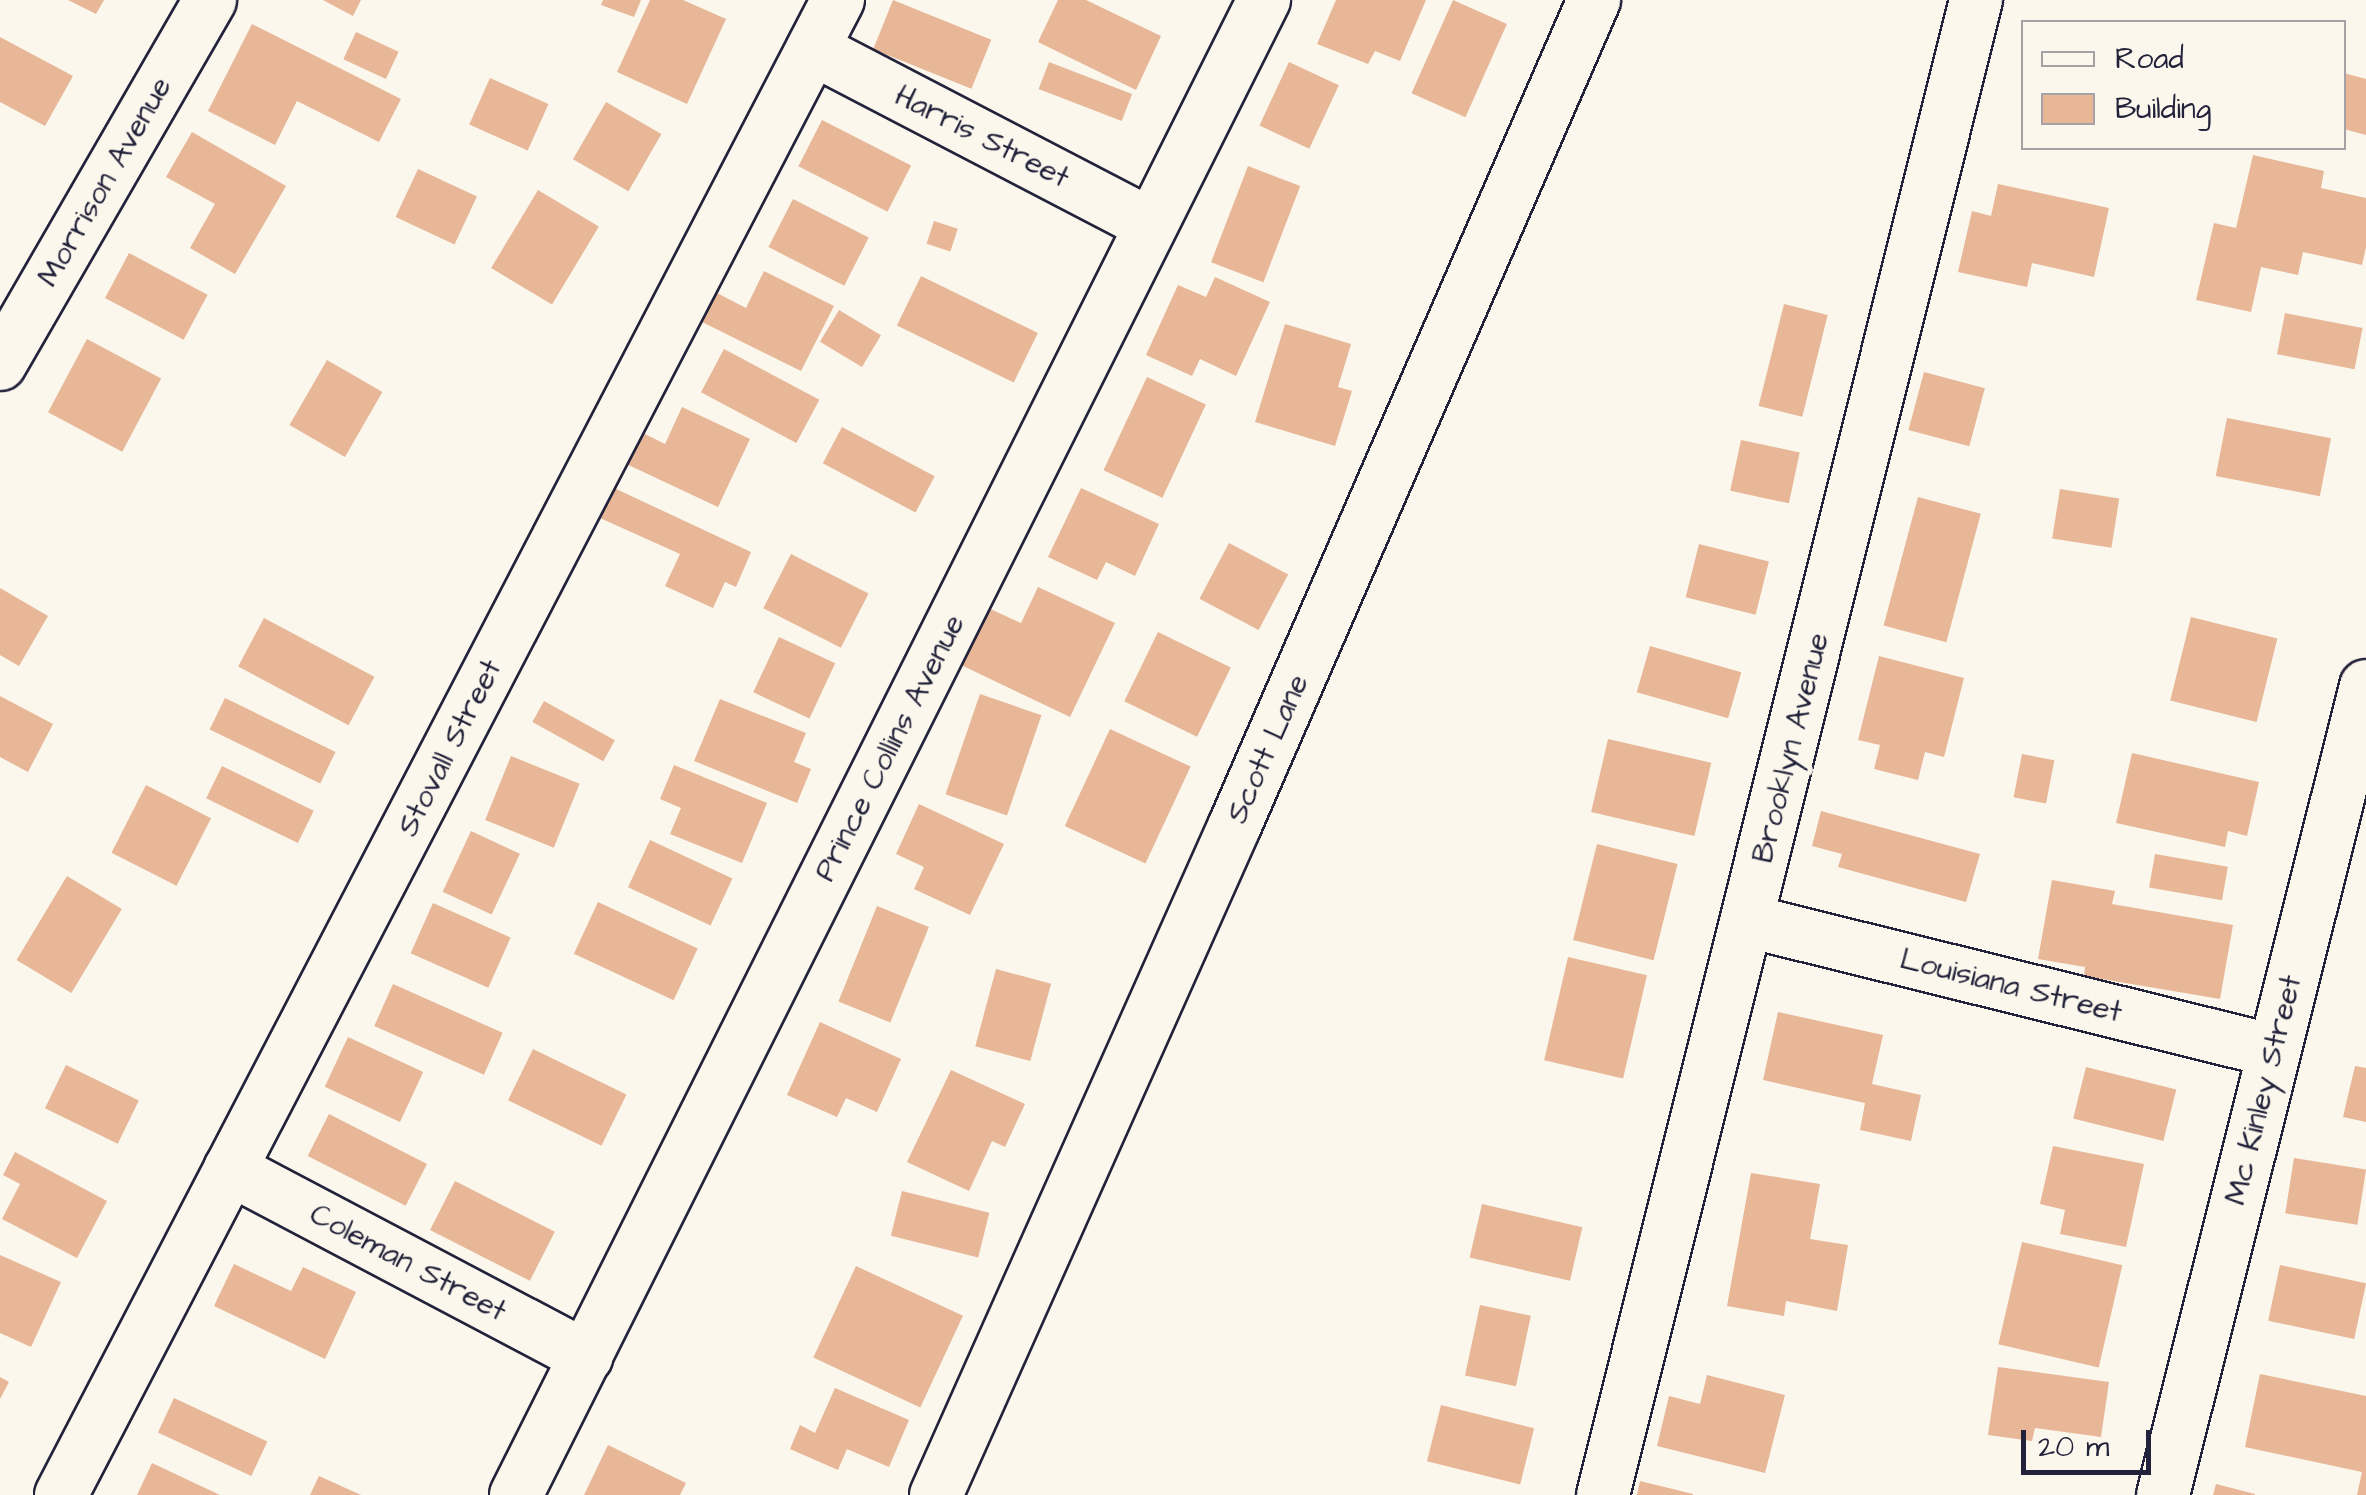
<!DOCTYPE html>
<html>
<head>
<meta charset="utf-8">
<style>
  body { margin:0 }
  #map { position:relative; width:2366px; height:1495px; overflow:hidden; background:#fbf7ec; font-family:"Architects Daughter",sans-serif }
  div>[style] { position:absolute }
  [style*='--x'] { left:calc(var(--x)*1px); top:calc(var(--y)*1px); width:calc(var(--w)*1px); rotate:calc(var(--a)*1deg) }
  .building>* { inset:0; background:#e7b798; transform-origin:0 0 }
  .roads { filter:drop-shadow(2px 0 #22223b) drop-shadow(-2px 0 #22223b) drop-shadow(0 2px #22223b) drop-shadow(0 -2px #22223b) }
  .minor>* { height:52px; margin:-26px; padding:0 26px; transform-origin:26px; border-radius:26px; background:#fbf7ec }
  span { translate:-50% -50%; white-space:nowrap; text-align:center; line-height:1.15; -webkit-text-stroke:10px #fbf7ec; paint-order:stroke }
  .street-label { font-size:30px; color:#22223b }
  .legend { position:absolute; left:2021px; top:20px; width:325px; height:130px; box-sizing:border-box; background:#fbf7ec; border:2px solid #a4a2a5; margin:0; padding:12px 18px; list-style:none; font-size:30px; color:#22223b }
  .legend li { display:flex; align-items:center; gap:20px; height:50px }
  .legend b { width:50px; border:2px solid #a4a2a5 }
  .scale { position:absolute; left:2021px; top:1430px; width:130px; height:45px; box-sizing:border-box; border:5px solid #22223b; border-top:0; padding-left:12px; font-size:30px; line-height:35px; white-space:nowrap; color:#22223b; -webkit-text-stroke:8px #fbf7ec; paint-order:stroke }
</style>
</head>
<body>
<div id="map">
  <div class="building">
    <div style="clip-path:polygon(68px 0,104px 0,96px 14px)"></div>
    <div style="clip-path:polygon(323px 0,361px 0,353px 16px)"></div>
    <div style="clip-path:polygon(603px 0,641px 0,634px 17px,601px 5px)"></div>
    <div style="clip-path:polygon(650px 0,683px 0,726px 19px,687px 104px,617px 72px)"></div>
    <div style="left:893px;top:0;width:106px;height:53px;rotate:22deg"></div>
    <div style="clip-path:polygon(1058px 0,1086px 0,1161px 36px,1136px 90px,1038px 42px)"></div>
    <div style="clip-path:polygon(1336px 0,1426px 0,1400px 61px,1375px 51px,1368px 64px,1317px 44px)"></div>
    <div style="left:1453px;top:0;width:59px;height:102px;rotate:24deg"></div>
    <div style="clip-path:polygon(252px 24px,401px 99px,379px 142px,297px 101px,275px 145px,208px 111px)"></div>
    <div style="left:356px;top:32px;width:47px;height:30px;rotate:25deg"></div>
    <div style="clip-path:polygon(0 37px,73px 76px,45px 126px,0 102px)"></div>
    <div style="left:1049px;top:62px;width:89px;height:29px;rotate:21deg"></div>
    <div style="left:1289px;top:62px;width:55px;height:70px;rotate:25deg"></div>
    <div style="clip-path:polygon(2344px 73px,2366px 79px,2366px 135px,2344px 129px)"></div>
    <div style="left:490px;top:78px;width:64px;height:51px;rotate:24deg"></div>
    <div style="left:606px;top:102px;width:64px;height:66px;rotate:30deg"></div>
    <div style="left:822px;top:120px;width:100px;height:52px;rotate:27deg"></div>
    <div style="clip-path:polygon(192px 132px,286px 186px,235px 274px,190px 248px,215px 204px,166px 177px)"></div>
    <div style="clip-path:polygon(2253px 155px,2324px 171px,2321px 188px,2366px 198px,2366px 247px,2362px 265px,2303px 252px,2298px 275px,2261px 267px,2251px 312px,2196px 300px,2214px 223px,2236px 228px)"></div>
    <div style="left:1248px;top:166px;width:56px;height:103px;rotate:21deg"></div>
    <div style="left:418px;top:169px;width:65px;height:53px;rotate:25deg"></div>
    <div style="clip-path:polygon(1998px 184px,2109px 208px,2094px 277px,2032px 263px,2027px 287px,1958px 272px,1972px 211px,1991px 216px)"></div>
    <div style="left:538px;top:190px;width:71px;height:91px;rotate:31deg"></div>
    <div style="left:793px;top:199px;width:85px;height:54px;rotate:27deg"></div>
    <div style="left:934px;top:221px;width:25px;height:24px;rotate:18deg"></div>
    <div style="left:129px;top:253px;width:89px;height:51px;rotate:28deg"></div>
    <div style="clip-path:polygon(764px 271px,834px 306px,801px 371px,698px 320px,713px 291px,746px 308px)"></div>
    <div style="left:921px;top:276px;width:130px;height:55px;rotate:26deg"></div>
    <div style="clip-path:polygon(1215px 277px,1270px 302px,1236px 376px,1200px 359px,1192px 376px,1146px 355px,1178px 285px,1206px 297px)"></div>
    <div style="left:1784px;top:304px;width:45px;height:105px;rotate:14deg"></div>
    <div style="left:839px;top:310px;width:49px;height:37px;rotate:31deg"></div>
    <div style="left:2285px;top:313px;width:79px;height:42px;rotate:11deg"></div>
    <div style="clip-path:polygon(1285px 324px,1351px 344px,1338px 387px,1352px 391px,1335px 446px,1255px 422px)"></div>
    <div style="left:87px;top:339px;width:84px;height:83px;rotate:28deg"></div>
    <div style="left:724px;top:349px;width:108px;height:49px;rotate:28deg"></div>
    <div style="left:327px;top:360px;width:64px;height:75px;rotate:30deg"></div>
    <div style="left:1924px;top:372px;width:63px;height:60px;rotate:15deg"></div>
    <div style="left:1147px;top:377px;width:65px;height:103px;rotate:25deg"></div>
    <div style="clip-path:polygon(682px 407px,750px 439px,718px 507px,622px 462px,637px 430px,665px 444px)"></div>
    <div style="left:2227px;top:418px;width:106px;height:59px;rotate:11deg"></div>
    <div style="left:842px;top:427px;width:105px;height:41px;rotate:28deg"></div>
    <div style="left:1741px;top:440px;width:60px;height:52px;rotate:12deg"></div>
    <div style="clip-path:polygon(614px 488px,751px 552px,736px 587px,725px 582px,713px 608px,665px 586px,680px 554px,600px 518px)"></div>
    <div style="clip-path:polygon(1081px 488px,1159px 524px,1135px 576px,1106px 562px,1097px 580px,1048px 557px)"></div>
    <div style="left:2060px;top:489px;width:60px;height:50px;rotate:9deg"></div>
    <div style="left:1918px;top:497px;width:65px;height:133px;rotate:15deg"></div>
    <div style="left:1229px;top:543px;width:67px;height:63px;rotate:28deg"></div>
    <div style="left:1699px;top:544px;width:72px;height:55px;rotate:14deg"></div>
    <div style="left:791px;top:554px;width:87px;height:61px;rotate:27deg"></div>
    <div style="clip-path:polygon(1038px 587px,1115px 623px,1070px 717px,959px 664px,986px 607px,1021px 623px)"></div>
    <div style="clip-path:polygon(0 588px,48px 616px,19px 666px,0 655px)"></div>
    <div style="left:2191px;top:617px;width:89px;height:86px;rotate:14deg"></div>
    <div style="left:264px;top:618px;width:125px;height:55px;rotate:28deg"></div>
    <div style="left:1158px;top:632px;width:81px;height:77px;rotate:26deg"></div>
    <div style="left:779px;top:637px;width:62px;height:61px;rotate:25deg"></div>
    <div style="left:1650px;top:646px;width:95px;height:48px;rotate:16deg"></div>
    <div style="clip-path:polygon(1879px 656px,1964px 678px,1944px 757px,1925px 752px,1918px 780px,1874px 769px,1880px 745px,1858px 740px)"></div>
    <div style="left:980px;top:694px;width:65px;height:106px;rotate:19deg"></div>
    <div style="clip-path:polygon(0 696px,53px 724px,28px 772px,0 757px)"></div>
    <div style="left:225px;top:698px;width:123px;height:35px;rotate:26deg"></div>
    <div style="clip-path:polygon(720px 699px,806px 733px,794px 762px,811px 769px,797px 803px,694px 761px)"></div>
    <div style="left:544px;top:701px;width:81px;height:24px;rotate:29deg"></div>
    <div style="left:1110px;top:729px;width:89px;height:107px;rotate:25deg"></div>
    <div style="left:1608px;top:739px;width:106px;height:75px;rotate:13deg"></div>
    <div style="clip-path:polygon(2132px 753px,2259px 782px,2247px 836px,2228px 831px,2225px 847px,2116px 823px)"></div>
    <div style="left:2022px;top:754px;width:33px;height:44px;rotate:11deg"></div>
    <div style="left:511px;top:756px;width:74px;height:69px;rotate:22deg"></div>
    <div style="clip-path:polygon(674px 765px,767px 803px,742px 863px,670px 834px,681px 808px,660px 799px)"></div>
    <div style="left:222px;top:766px;width:102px;height:36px;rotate:26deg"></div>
    <div style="left:146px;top:785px;width:73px;height:76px;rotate:27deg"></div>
    <div style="clip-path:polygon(919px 804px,1004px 844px,970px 915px,914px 889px,924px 867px,896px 854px)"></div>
    <div style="clip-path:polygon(1821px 811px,1980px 854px,1966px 902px,1838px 867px,1842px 854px,1812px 846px)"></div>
    <div style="left:471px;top:831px;width:54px;height:67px;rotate:25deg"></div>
    <div style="left:650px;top:840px;width:91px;height:52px;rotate:25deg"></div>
    <div style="left:1597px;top:844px;width:83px;height:99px;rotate:14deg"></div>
    <div style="left:2155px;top:854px;width:74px;height:34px;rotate:10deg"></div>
    <div style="left:67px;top:876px;width:64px;height:98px;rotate:31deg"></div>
    <div style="clip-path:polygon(2052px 880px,2115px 891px,2112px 904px,2233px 925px,2220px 999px,2084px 976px,2085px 967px,2038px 959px)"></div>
    <div style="left:598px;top:902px;width:110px;height:57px;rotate:25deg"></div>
    <div style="left:433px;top:903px;width:85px;height:55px;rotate:24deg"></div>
    <div style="left:877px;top:906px;width:56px;height:103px;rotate:22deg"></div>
    <div style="left:1568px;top:957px;width:81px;height:106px;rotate:13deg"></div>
    <div style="left:996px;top:969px;width:57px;height:80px;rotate:15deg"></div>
    <div style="left:393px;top:984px;width:120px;height:46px;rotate:24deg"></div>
    <div style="clip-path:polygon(1778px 1012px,1883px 1035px,1872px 1084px,1921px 1095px,1911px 1141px,1860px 1130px,1865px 1103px,1763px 1080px)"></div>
    <div style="clip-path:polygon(820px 1022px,901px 1059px,877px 1112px,846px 1098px,837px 1117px,787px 1095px)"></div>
    <div style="left:348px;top:1037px;width:83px;height:55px;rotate:25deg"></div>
    <div style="left:533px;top:1049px;width:104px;height:57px;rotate:26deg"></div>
    <div style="left:66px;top:1065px;width:81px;height:48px;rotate:26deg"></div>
    <div style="clip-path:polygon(2355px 1066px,2366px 1068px,2366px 1122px,2343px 1117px)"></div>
    <div style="left:2086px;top:1067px;width:93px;height:53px;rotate:14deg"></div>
    <div style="clip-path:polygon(951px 1070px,1025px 1104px,1005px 1147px,992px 1141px,969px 1191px,907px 1162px)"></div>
    <div style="left:329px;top:1114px;width:110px;height:47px;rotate:27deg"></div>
    <div style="clip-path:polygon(2053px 1146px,2144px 1164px,2126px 1247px,2060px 1234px,2065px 1210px,2040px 1204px)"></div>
    <div style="clip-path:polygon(15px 1152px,107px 1201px,77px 1258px,2px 1219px,20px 1184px,3px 1175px)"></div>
    <div style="left:2294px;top:1158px;width:73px;height:56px;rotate:9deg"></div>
    <div style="clip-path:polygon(1751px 1173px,1820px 1184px,1810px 1239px,1848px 1245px,1837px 1311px,1786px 1301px,1784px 1316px,1727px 1306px)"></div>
    <div style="left:455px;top:1181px;width:112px;height:55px;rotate:27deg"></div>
    <div style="left:902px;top:1191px;width:90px;height:46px;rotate:14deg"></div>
    <div style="left:1482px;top:1204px;width:103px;height:55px;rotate:13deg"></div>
    <div style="left:2022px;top:1242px;width:103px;height:105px;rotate:13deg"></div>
    <div style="clip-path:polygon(0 1255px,61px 1282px,31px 1347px,0 1333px)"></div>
    <div style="clip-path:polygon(234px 1264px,291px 1291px,303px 1267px,356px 1292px,325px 1359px,214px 1306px)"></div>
    <div style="left:2280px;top:1265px;width:88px;height:57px;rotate:12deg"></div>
    <div style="left:856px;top:1266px;width:118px;height:101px;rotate:25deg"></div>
    <div style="left:1480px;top:1305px;width:52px;height:72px;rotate:12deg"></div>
    <div style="clip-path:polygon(1998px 1367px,2109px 1382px,2101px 1437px,2035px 1428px,2032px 1441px,1988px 1435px)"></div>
    <div style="clip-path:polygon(2260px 1374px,2366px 1396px,2366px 1495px,2357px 1495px,2362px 1472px,2245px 1447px)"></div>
    <div style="clip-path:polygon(1707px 1375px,1785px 1395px,1765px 1473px,1657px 1446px,1669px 1396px,1700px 1404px)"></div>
    <div style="clip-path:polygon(0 1377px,9px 1382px,0 1399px)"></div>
    <div style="clip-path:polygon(835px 1388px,909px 1420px,889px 1467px,847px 1449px,838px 1470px,790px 1449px,800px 1425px,815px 1433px)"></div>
    <div style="left:174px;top:1398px;width:103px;height:38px;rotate:25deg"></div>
    <div style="left:1441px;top:1405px;width:96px;height:58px;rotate:14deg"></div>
    <div style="clip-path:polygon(608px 1445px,686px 1483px,680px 1495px,584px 1495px)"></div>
    <div style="clip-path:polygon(152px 1463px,220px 1495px,137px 1495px)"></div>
    <div style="clip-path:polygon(319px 1476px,361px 1495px,310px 1495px)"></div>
    <div style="clip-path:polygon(1640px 1481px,1693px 1494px,1693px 1495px,1637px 1495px)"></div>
    <div style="clip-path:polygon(2216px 1484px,2255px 1494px,2255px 1495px,2213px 1495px)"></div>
  </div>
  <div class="roads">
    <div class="minor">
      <div style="--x:813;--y:49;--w:381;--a:27.5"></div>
      <div style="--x:0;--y:364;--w:420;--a:-60"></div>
      <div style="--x:1748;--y:921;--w:542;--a:13.88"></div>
      <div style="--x:230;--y:1169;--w:403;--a:27.8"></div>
      <div style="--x:61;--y:1495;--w:1685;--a:-62.54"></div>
      <div style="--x:516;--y:1495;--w:1672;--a:-63.42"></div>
      <div style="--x:936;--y:1495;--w:734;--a:-65.95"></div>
      <div style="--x:1235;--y:825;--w:900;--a:-66.48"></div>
      <div style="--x:1603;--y:1495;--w:1541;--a:-75.99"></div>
      <div style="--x:2163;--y:1495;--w:834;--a:-75.91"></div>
    </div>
  </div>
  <div class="street-label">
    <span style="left:982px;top:137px;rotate:27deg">Harris Street</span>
    <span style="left:105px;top:182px;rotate:-60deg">Morrison Avenue</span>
    <span style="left:450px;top:748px;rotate:-63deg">Stovall Street</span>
    <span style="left:890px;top:748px;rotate:-63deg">Prince Collins Avenue</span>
    <span style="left:1791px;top:748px;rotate:-76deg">Brooklyn Avenue</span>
    <span style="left:1268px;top:749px;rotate:-66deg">Scott Lane</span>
    <span style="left:2011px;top:986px;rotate:14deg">Louisiana Street</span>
    <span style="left:2264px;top:1090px;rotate:-76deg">Mc Kinley Street</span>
    <span style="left:408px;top:1263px;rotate:28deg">Coleman Street</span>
  </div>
  <ul class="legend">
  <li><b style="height:12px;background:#fbf7ec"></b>Road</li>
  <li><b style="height:28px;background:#e7b798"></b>Building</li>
  </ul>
  <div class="scale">20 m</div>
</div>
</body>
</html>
